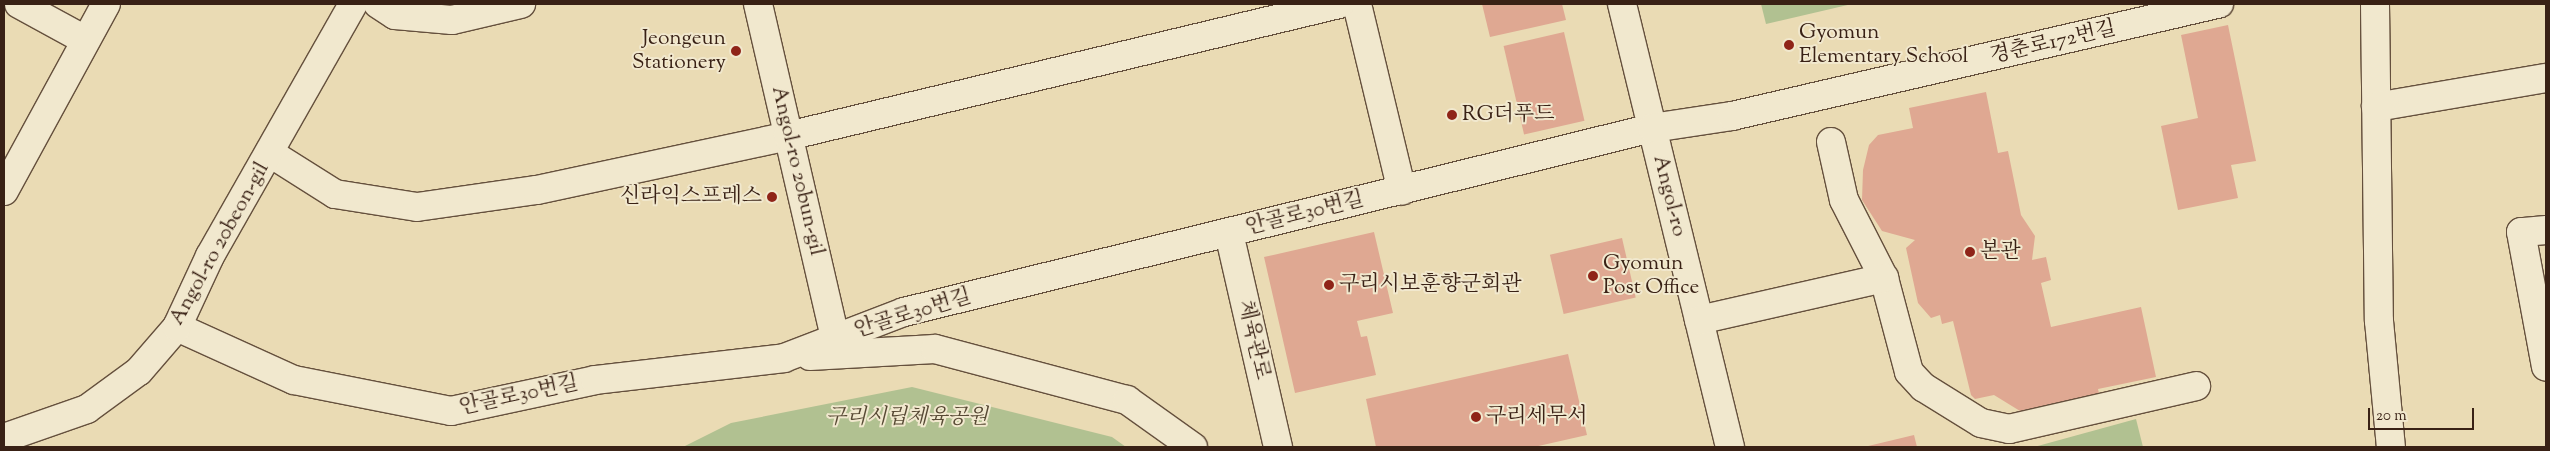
<!DOCTYPE html>
<html>
<head>
<meta charset="utf-8">
<style>
  body { margin:0 }
  #map { position:relative; width:2550px; height:451px; overflow:hidden; background:#eadbb4; font-family:"Sorts Mill Goudy","Noto Serif KR",serif }
  div>[style] { position:absolute }
  [style*='--x'] { left:calc(var(--x)*1px); top:calc(var(--y)*1px); width:calc(var(--w)*1px); rotate:calc(var(--a)*1deg) }
  .green>* { inset:0; background:#b1c191 }
  .building>* { inset:0; background:#dfa892; transform-origin:0 0 }
  .roads { filter:drop-shadow(1px 0 #65503d) drop-shadow(-1px 0 #65503d) drop-shadow(0 1px #65503d) drop-shadow(0 -1px #65503d) }
  .minor>* { height:28px; margin:-14px; padding:0 14px; transform-origin:14px; border-radius:14px; background:#f1e8ce }
  .dots>* { width:14px; height:14px; translate:-50% -50%; box-sizing:border-box; border:2px solid #f1e8ce; border-radius:50% }
  span { translate:-50% -50%; white-space:nowrap; text-align:center; line-height:1.15; -webkit-text-stroke:4px #f1e8ce; paint-order:stroke }
  .poi-label { font-size:21px; color:#392115 }
  .left { translate:0 -50%; text-align:left }
  .right { translate:-100% -50%; text-align:right }
  .street-label { font-size:21px; color:#392115 }
  .park-label { font-size:21px; color:#574934; font-style:italic }
  .frame { position:absolute; inset:0; border:5px solid #392115; pointer-events:none }
  .scale { position:absolute; left:2368px; top:408px; width:106px; height:22px; box-sizing:border-box; border:2px solid #392115; border-top:0; padding-left:6px; font-size:15px; line-height:18px; white-space:nowrap; color:#392115; -webkit-text-stroke:4px #f1e8ce; paint-order:stroke }
</style>
</head>
<body>
<div id="map">
  <div class="green">
    <div style="clip-path:polygon(1761px 4px,1852px 4px,1766px 24px)"></div>
    <div style="clip-path:polygon(912px 387px,1112px 437px,1126px 447px,683px 447px,731px 423px)"></div>
    <div style="clip-path:polygon(2136px 419px,2143px 447px,2034px 447px)"></div>
  </div>
  <div class="building">
    <div style="clip-path:polygon(1482px 4px,1562px 4px,1566px 20px,1490px 37px)"></div>
    <div style="clip-path:polygon(2228px 25px,2256px 161px,2231px 165px,2238px 198px,2178px 210px,2161px 126px,2198px 118px,2181px 35px)"></div>
    <div style="left:1564px;top:32px;width:91px;height:62px;rotate:77deg"></div>
    <div style="clip-path:polygon(1986px 92px,1998px 153px,2008px 151px,2021px 215px,2035px 236px,2032px 260px,2046px 257px,2051px 280px,2041px 283px,2051px 327px,2141px 307px,2156px 377px,2098px 389px,2101px 402px,2071px 409px,2069px 400px,2020px 411px,1994px 395px,1975px 399px,1971px 395px,1953px 321px,1942px 324px,1940px 315px,1931px 318px,1918px 303px,1906px 248px,1915px 240px,1882px 231px,1862px 200px,1863px 170px,1869px 145px,1878px 135px,1913px 128px,1909px 108px)"></div>
    <div style="clip-path:polygon(1374px 232px,1393px 313px,1357px 321px,1361px 337px,1367px 336px,1376px 375px,1295px 393px,1264px 257px)"></div>
    <div style="left:1622px;top:238px;width:61px;height:74px;rotate:77deg"></div>
    <div style="clip-path:polygon(1568px 354px,1587px 435px,1534px 447px,1376px 447px,1366px 399px)"></div>
    <div style="clip-path:polygon(1914px 435px,1917px 447px,1864px 447px)"></div>
  </div>
  <div class="roads">
    <div class="minor">
      <div style="--x:19;--y:4;--w:75;--a:28.6"></div>
      <div style="--x:378;--y:4;--w:20;--a:33"></div>
      <div style="--x:395;--y:15;--w:57;--a:5"></div>
      <div style="--x:452;--y:20;--w:71;--a:-13.1"></div>
      <div style="--x:758;--y:4;--w:343;--a:77"></div>
      <div style="--x:1357;--y:4;--w:192;--a:76.5"></div>
      <div style="--x:1622;--y:4;--w:456;--a:76.3"></div>
      <div style="--x:2375;--y:4;--w:317;--a:89.3"></div>
      <div style="--x:2379;--y:321;--w:127;--a:84.6"></div>
      <div style="--x:2376;--y:107;--w:172;--a:-9.7"></div>
      <div style="--x:1831;--y:142;--w:59;--a:77.4"></div>
      <div style="--x:1844;--y:200;--w:88;--a:62.9"></div>
      <div style="--x:1884;--y:278;--w:97;--a:75.1"></div>
      <div style="--x:1909;--y:372;--w:21;--a:47"></div>
      <div style="--x:1923;--y:387;--w:68;--a:31.8"></div>
      <div style="--x:1981;--y:423;--w:29;--a:12"></div>
      <div style="--x:2009;--y:429;--w:192;--a:-12.9"></div>
      <div style="--x:270;--y:153;--w:77;--a:32.2"></div>
      <div style="--x:335;--y:194;--w:83;--a:9"></div>
      <div style="--x:417;--y:207;--w:121;--a:-8.1"></div>
      <div style="--x:537;--y:190;--w:257;--a:-12.1"></div>
      <div style="--x:788;--y:136;--w:567;--a:-13.47"></div>
      <div style="--x:4;--y:191;--w:213;--a:-61.4"></div>
      <div style="--x:2546;--y:230;--w:25;--a:175"></div>
      <div style="--x:2521;--y:232;--w:137;--a:79.5"></div>
      <div style="--x:1229;--y:233;--w:220;--a:77.1"></div>
      <div style="--x:1699;--y:320;--w:190;--a:-12.8"></div>
      <div style="--x:177;--y:327;--w:128;--a:24.4"></div>
      <div style="--x:294;--y:380;--w:160;--a:11.2"></div>
      <div style="--x:451;--y:411;--w:147;--a:-12.1"></div>
      <div style="--x:595;--y:380;--w:190;--a:-6.6"></div>
      <div style="--x:784;--y:358;--w:129;--a:-21"></div>
      <div style="--x:904;--y:312;--w:770;--a:-13.82"></div>
      <div style="--x:1652;--y:128;--w:81;--a:-8.5"></div>
      <div style="--x:1732;--y:116;--w:500;--a:-13"></div>
      <div style="--x:810;--y:356;--w:125;--a:-3.2"></div>
      <div style="--x:935;--y:349;--w:199;--a:14.9"></div>
      <div style="--x:1127;--y:400;--w:81;--a:35.5"></div>
      <div style="--x:4;--y:438;--w:88;--a:-19.3"></div>
      <div style="--x:87;--y:409;--w:64;--a:-36.2"></div>
      <div style="--x:139;--y:371;--w:58;--a:-49.2"></div>
      <div style="--x:177;--y:327;--w:78;--a:-65.1"></div>
      <div style="--x:210;--y:256;--w:290;--a:-60.4"></div>
    </div>
  </div>
  <div class="dots">
    <div style="left:1789px;top:45px;background:#8f2418"></div>
    <div style="left:736px;top:51px;background:#8f2418"></div>
    <div style="left:1452px;top:115px;background:#8f2418"></div>
    <div style="left:772px;top:197px;background:#8f2418"></div>
    <div style="left:1970px;top:252px;background:#8f2418"></div>
    <div style="left:1593px;top:276px;background:#8f2418"></div>
    <div style="left:1329px;top:285px;background:#8f2418"></div>
    <div style="left:1476px;top:417px;background:#8f2418"></div>
  </div>
  <div class="poi-label">
    <span class="left" style="left:1799px;top:45px">Gyomun<br>Elementary School</span>
    <span class="right" style="left:726px;top:51px">Jeongeun<br>Stationery</span>
    <span class="left" style="left:1462px;top:115px">RG더푸드</span>
    <span class="right" style="left:762px;top:197px">신라익스프레스</span>
    <span class="left" style="left:1980px;top:252px">본관</span>
    <span class="left" style="left:1603px;top:276px">Gyomun<br>Post Office</span>
    <span class="left" style="left:1339px;top:285px">구리시보훈향군회관</span>
    <span class="left" style="left:1486px;top:417px">구리세무서</span>
  </div>
  <div class="street-label">
    <span style="left:2053px;top:43px;rotate:-13deg">경춘로172번길</span>
    <span style="left:797px;top:171px;rotate:77deg">Angol-ro 20bun-gil</span>
    <span style="left:1669px;top:196px;rotate:76deg">Angol-ro</span>
    <span style="left:1305px;top:214px;rotate:-14deg">안골로30번길</span>
    <span style="left:220px;top:244px;rotate:-61deg">Angol-ro 20beon-gil</span>
    <span style="left:913px;top:314px;rotate:-17deg">안골로30번길</span>
    <span style="left:1253px;top:340px;rotate:77deg">체육관로</span>
    <span style="left:519px;top:396px;rotate:-12deg">안골로30번길</span>
  </div>
  <div class="park-label">
    <span style="left:907px;top:418px">구리시립체육공원</span>
  </div>
  <div class="frame"></div>
  <div class="scale">20 m</div>
</div>
</body>
</html>
